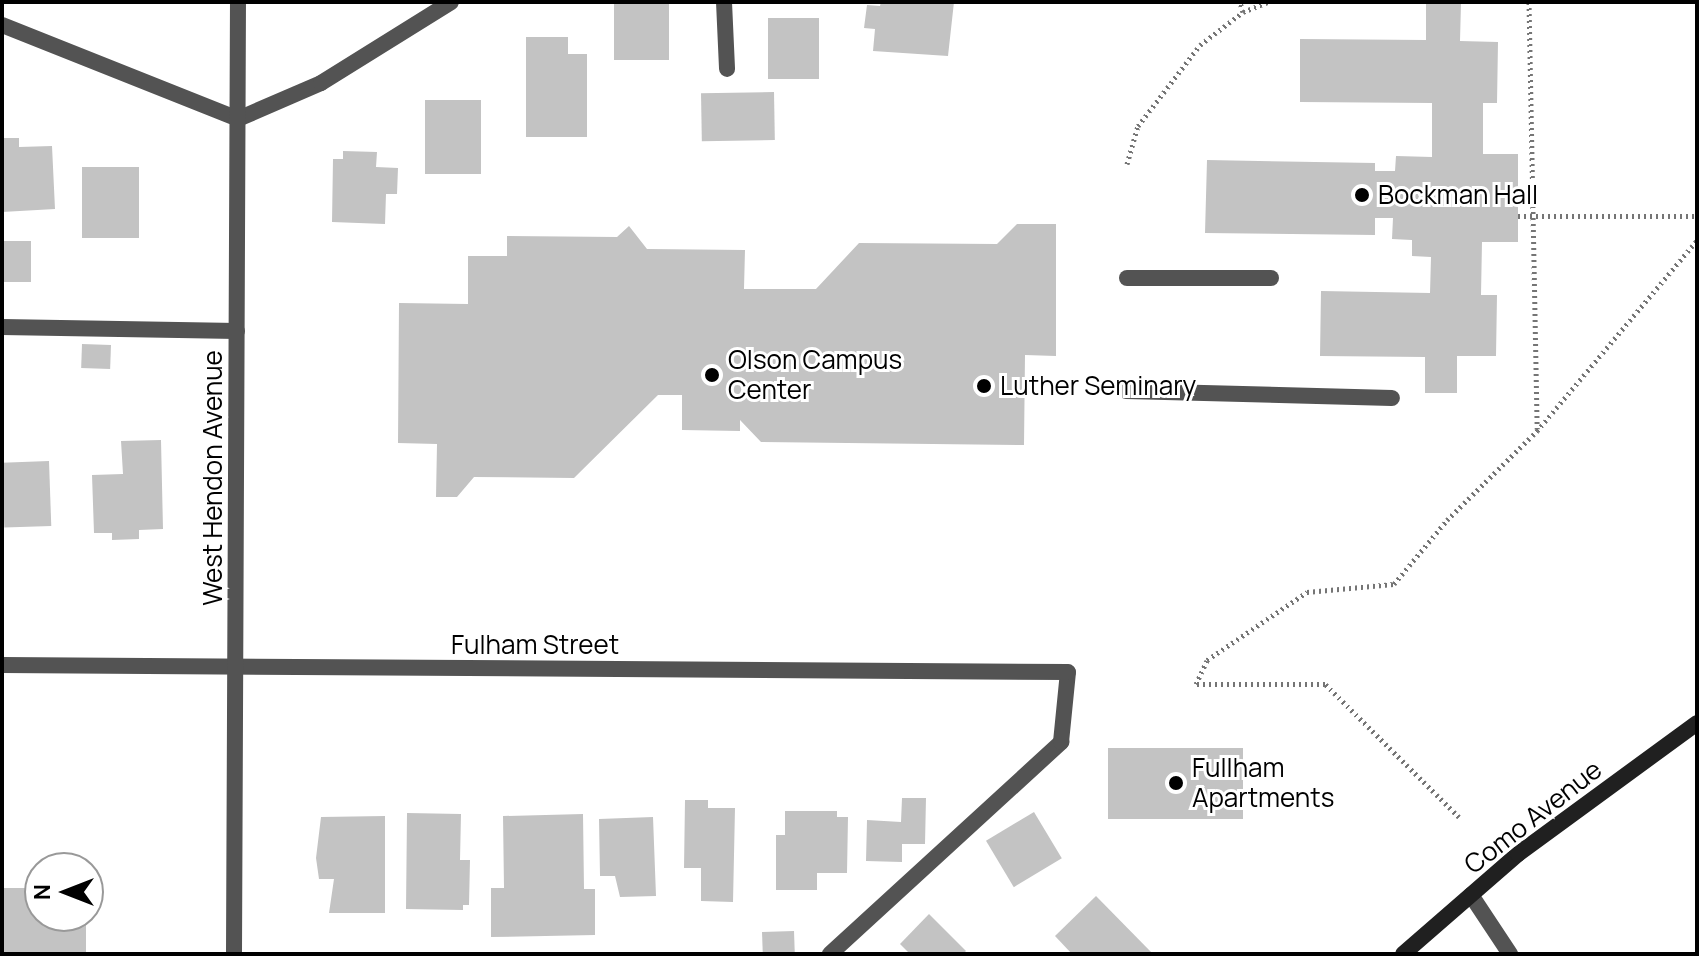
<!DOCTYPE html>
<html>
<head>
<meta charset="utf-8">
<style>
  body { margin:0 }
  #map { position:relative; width:1699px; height:956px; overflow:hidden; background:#fff; font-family:Manrope,sans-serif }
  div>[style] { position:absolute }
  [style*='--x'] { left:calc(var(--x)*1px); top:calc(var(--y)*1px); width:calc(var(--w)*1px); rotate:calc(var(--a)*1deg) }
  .building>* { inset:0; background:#c3c3c3; transform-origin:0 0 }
  .path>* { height:5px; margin-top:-2.5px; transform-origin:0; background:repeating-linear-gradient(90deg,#757575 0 2px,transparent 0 6px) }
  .lane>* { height:16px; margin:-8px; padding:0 8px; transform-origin:8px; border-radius:8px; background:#535353 }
  .street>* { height:16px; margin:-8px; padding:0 8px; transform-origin:8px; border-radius:8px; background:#535353 }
  .secondary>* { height:16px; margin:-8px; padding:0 8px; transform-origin:8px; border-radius:8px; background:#202020 }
  .dots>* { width:22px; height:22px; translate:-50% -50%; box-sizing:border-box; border:4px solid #fff; border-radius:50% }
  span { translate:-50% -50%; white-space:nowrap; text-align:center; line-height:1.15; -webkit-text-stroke:6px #fff; paint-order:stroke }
  .poi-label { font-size:26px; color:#000 }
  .left { translate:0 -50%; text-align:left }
  .street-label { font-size:26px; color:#000 }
  .frame { position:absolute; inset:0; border:4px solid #000; pointer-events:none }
  .north { position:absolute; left:24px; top:852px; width:80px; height:80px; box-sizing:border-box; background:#fff; border:2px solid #999; border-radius:50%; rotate:270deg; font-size:22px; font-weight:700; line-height:32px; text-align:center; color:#000 }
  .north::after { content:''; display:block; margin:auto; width:28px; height:36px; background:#000; clip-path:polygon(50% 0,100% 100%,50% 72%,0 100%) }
</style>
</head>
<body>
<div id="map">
  <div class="building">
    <div style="left:614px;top:2px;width:55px;height:58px"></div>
    <div style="clip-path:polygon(881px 2px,954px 2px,948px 56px,873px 51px,875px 29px,864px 28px,867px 5px,880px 6px)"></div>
    <div style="clip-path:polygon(1426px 3px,1461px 3px,1460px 41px,1498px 42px,1497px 103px,1483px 103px,1483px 154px,1518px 154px,1518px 242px,1482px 242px,1481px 295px,1497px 295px,1496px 356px,1457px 356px,1457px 393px,1425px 393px,1425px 357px,1320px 356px,1321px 291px,1430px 293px,1431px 257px,1412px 256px,1412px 240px,1392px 239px,1393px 218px,1375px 218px,1375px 235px,1205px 233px,1207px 160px,1375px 163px,1375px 171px,1395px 171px,1396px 156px,1432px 157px,1432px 103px,1300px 102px,1300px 39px,1426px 40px)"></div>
    <div style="left:768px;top:18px;width:51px;height:61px"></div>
    <div style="clip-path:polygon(526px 37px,568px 37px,568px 54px,587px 54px,587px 137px,526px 137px)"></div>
    <div style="left:774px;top:92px;width:48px;height:73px;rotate:89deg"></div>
    <div style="left:481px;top:100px;width:74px;height:56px;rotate:90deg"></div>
    <div style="clip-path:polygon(2px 138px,19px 138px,19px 147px,52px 146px,55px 209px,2px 212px)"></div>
    <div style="clip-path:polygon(343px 151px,377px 152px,376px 167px,398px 168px,397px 194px,386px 194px,385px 224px,332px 222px,333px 159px,343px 159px)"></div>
    <div style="left:82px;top:167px;width:57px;height:71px"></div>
    <div style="clip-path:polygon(1017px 224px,1056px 224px,1056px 356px,1025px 355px,1024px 445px,761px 442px,740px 420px,740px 431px,682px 430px,682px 395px,658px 395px,574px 478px,474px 477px,457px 497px,436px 497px,437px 444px,398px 443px,399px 303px,468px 304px,468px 256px,507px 256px,507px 236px,617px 237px,629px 226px,647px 249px,745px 250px,744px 289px,816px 289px,859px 243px,997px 244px)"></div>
    <div style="left:2px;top:241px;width:29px;height:41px"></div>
    <div style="left:82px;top:344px;width:29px;height:24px;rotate:2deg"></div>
    <div style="clip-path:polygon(161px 440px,163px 529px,139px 530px,139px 539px,112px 540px,112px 533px,94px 533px,92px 475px,123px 474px,121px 441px)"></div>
    <div style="left:49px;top:461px;width:65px;height:47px;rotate:88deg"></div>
    <div style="left:1108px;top:748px;width:135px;height:71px"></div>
    <div style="clip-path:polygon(902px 798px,926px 798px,925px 844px,902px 844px,902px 862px,866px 861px,867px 820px,901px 822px)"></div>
    <div style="clip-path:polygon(685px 800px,708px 800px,708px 808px,735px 808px,733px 902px,701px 901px,701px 868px,684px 868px)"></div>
    <div style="clip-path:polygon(785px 811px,837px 811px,837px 817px,848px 817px,847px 873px,817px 873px,817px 890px,776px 890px,776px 835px,785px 835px)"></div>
    <div style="left:1034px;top:812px;width:54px;height:56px;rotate:59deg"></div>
    <div style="clip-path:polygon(407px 813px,461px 814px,460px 860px,470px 860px,469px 905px,463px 905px,463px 910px,406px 909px)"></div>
    <div style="clip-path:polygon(583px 814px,584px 889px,595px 889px,595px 935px,491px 937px,491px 888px,504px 888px,503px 816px)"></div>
    <div style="clip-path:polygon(385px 816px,385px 913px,329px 913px,334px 879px,319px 879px,316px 858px,321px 817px)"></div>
    <div style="clip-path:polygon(653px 817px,656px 896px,620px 897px,615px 876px,600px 876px,599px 819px)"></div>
    <div style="clip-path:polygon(2px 888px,40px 888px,40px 916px,86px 916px,86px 954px,2px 954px)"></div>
    <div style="clip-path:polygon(1096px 896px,1153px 954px,1072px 954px,1055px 936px)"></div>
    <div style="clip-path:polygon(929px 914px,966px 951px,963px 954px,910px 954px,900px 944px)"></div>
    <div style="left:794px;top:931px;width:23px;height:32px;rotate:88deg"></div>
  </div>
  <div class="path">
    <div style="--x:1529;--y:2;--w:427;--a:88.9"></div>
    <div style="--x:1243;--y:12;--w:27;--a:-22"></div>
    <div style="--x:1127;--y:164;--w:40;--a:-74"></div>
    <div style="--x:1138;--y:126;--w:102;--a:-52.6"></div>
    <div style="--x:1200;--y:45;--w:54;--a:-37.5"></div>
    <div style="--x:1243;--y:12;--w:10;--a:-107"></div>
    <div style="--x:1518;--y:216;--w:179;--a:0"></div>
    <div style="--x:1459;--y:817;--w:189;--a:-135.2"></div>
    <div style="--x:1325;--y:684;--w:129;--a:180"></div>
    <div style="--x:1196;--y:684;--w:26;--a:-65"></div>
    <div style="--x:1207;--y:660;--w:121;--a:-34.2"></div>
    <div style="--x:1307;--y:592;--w:87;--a:-5.3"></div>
    <div style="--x:1394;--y:584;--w:83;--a:-50.4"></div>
    <div style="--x:1447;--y:520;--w:127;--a:-44.7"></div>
    <div style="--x:1537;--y:431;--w:249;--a:-50"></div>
  </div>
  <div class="lane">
    <div style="--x:724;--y:2;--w:67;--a:87.4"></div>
    <div style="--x:1127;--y:278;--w:144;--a:0"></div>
    <div style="--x:2;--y:327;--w:235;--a:1"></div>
    <div style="--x:1126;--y:391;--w:266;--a:1.5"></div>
    <div style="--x:830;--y:954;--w:314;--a:-42.5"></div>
    <div style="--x:1061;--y:742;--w:70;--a:-84.3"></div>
  </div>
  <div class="street">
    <div style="--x:2;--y:25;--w:254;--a:21.7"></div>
    <div style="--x:238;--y:119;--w:90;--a:-23.4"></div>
    <div style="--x:321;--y:83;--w:153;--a:-31.9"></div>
    <div style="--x:2;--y:665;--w:1066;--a:0.38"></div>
    <div style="--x:1471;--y:895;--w:71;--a:56.5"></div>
    <div style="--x:234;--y:954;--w:952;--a:-89.76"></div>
  </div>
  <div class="secondary">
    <div style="--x:1403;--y:954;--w:152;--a:-41"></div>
    <div style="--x:1518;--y:854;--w:222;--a:-36.2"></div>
  </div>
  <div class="dots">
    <div style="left:1362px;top:195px;background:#000"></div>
    <div style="left:712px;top:375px;background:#000"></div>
    <div style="left:984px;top:386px;background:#000"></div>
    <div style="left:1176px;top:783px;background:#000"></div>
  </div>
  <div class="poi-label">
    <span class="left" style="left:1378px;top:195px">Bockman Hall</span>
    <span class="left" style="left:728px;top:375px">Olson Campus<br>Center</span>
    <span class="left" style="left:1000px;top:386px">Luther Seminary</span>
    <span class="left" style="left:1192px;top:783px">Fullham<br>Apartments</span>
  </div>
  <div class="street-label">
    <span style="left:213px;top:478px;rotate:-90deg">West Hendon Avenue</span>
    <span style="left:535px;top:645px">Fulham Street</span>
    <span style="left:1533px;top:817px;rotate:-38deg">Como Avenue</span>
  </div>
  <div class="frame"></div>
  <div class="north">N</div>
</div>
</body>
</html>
